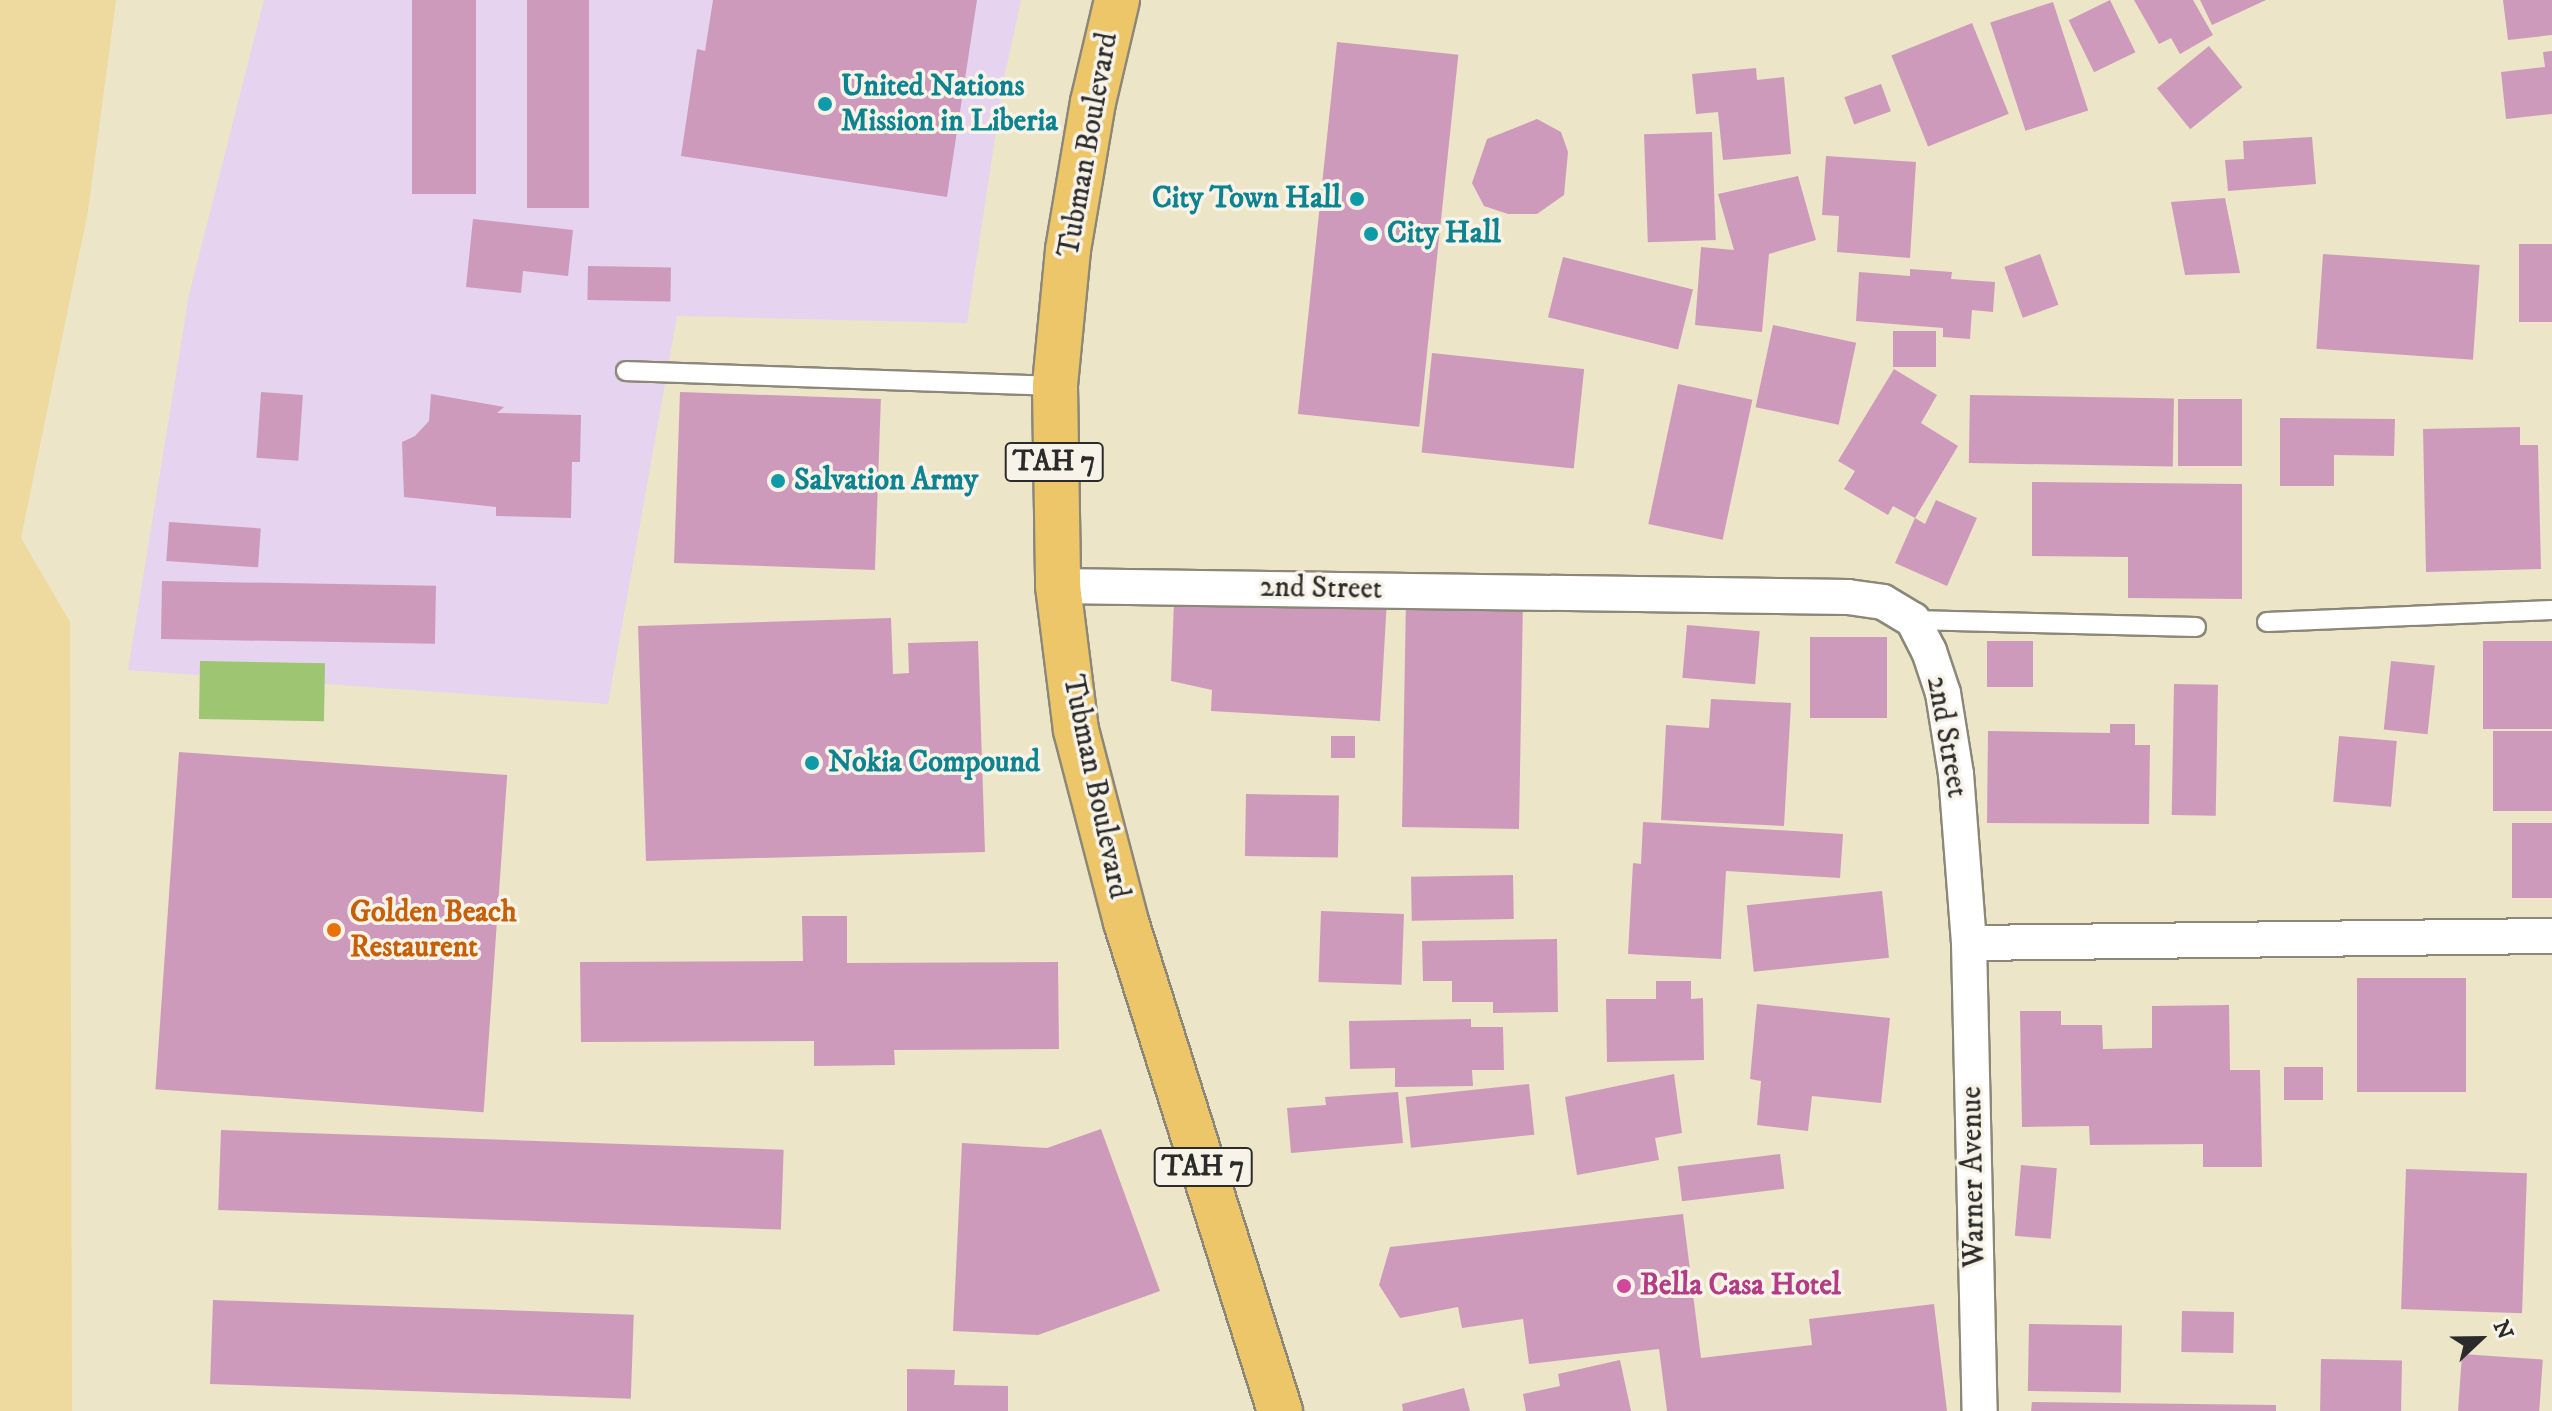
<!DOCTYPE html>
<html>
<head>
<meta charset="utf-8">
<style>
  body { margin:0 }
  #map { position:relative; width:2552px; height:1411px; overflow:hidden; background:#ece5c7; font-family:"IM FELL DW Pica",serif }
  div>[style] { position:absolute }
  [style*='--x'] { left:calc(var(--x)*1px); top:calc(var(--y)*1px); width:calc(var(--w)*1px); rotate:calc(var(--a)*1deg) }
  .built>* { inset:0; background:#e5d3f0 }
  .green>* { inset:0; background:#9ec571; transform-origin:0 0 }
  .sand>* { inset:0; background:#eeda9e }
  .building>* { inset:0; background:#ce9abc; transform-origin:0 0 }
  .roads { filter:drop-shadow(2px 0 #8c8879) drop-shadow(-2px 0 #8c8879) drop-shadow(0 2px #8c8879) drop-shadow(0 -2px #8c8879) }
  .lane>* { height:18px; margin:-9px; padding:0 9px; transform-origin:9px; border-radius:9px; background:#fff }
  .street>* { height:34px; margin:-17px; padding:0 17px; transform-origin:17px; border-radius:17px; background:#fff }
  .highway>* { height:44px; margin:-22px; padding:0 22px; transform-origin:22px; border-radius:22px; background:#ecc669 }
  .dots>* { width:22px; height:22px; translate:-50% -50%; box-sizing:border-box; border:4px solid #f7f3e8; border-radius:50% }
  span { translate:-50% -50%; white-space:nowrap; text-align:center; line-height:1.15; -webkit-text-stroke:7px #f7f3e8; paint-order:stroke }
  .shield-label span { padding:2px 6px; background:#f7f3e8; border:2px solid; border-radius:6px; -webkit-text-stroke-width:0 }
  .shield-label { font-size:28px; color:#2b2b2b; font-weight:700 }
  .culture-label { font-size:30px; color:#0d838f; font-weight:700 }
  .left { translate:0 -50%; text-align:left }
  .right { translate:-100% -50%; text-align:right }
  .street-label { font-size:30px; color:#2b2b2b }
  .food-label { font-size:30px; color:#c56008; font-weight:700 }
  .hotel-label { font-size:30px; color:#b23c85; font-weight:700 }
  .north { position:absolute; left:2440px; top:1299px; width:80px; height:80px; -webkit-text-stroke:6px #f7f3e8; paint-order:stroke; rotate:68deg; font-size:22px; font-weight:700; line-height:32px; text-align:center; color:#2b2b2b }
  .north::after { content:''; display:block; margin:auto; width:28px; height:36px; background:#2b2b2b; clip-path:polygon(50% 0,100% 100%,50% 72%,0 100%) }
</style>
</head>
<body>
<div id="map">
  <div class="built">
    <div style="clip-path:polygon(264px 0,1021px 0,1004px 78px,967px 323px,677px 316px,608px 704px,128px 670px,189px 295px)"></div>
  </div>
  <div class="green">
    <div style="left:200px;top:661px;width:125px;height:58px;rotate:1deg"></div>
  </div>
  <div class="sand">
    <div style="clip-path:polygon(0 0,116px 0,88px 211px,21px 538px,70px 622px,72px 1411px,0 1411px)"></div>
  </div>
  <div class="building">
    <div style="left:412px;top:0;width:64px;height:194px"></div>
    <div style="left:527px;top:0;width:62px;height:208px"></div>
    <div style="clip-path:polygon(713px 0,977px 0,947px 197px,681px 156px,697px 49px,705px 51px)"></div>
    <div style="left:2110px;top:0;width:58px;height:46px;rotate:64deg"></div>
    <div style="clip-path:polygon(2134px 0,2193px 0,2213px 35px,2180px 54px,2171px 38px,2159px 44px)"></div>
    <div style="clip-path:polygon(2200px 0,2266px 0,2212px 25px)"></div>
    <div style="clip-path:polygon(2503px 0,2552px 0,2552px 35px,2508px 40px)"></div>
    <div style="left:2053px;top:2px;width:114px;height:66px;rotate:72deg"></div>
    <div style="left:1972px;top:23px;width:98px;height:87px;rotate:68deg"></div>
    <div style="left:1337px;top:42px;width:122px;height:374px;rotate:6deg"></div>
    <div style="left:2209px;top:46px;width:53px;height:67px;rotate:51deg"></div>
    <div style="clip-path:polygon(2552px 51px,2552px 114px,2506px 119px,2501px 72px,2545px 67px,2543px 52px)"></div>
    <div style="clip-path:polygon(1756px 68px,1757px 80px,1784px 77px,1791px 154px,1723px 160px,1718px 112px,1696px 114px,1692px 74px)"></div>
    <div style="left:1881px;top:84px;width:29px;height:39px;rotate:70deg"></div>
    <div style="clip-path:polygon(1537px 119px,1561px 132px,1568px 152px,1564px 195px,1537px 214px,1508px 214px,1484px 206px,1472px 183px,1487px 139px)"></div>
    <div style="left:1712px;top:132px;width:108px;height:68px;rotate:88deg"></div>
    <div style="clip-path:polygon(2312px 137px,2316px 184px,2228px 191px,2225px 160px,2244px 159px,2243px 141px)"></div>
    <div style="clip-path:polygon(1826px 156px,1916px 162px,1910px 258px,1837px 252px,1839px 216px,1822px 215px)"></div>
    <div style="clip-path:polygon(1798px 176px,1816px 240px,1769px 254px,1762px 332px,1695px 325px,1701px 247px,1734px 250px,1718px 194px)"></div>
    <div style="clip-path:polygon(2225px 198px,2240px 273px,2185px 275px,2171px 202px)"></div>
    <div style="clip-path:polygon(473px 219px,573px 230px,568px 276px,523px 271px,521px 293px,466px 287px)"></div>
    <div style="left:2519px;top:244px;width:33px;height:78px"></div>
    <div style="left:2040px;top:254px;width:54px;height:38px;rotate:70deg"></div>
    <div style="left:2323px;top:254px;width:157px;height:95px;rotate:4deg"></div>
    <div style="left:1563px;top:257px;width:134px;height:62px;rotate:14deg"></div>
    <div style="left:588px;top:266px;width:83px;height:34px;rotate:1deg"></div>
    <div style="clip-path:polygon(1910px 269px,1952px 272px,1951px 279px,1995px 282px,1993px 312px,1972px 310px,1970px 339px,1943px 337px,1943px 328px,1856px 321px,1859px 272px,1910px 276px)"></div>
    <div style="left:1773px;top:325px;width:85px;height:84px;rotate:12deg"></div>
    <div style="left:1936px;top:331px;width:36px;height:43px;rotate:90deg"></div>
    <div style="left:1432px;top:353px;width:153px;height:100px;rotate:6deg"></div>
    <div style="clip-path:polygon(1894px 369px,1937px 395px,1921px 423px,1958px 446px,1915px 518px,1893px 506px,1888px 515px,1844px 489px,1855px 471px,1838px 461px)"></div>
    <div style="left:1678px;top:384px;width:76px;height:143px;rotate:12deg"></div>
    <div style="left:261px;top:392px;width:42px;height:66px;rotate:4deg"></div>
    <div style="left:680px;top:392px;width:201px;height:171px;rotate:2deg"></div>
    <div style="clip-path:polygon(431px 394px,504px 407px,497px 413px,581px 415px,580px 462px,572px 462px,571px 518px,496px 516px,496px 507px,404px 497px,402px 442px,415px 436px,429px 421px)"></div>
    <div style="left:1970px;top:395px;width:204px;height:68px;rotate:1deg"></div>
    <div style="left:2178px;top:399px;width:64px;height:67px"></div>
    <div style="clip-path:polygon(2280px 418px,2395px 419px,2394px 456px,2334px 455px,2334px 486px,2280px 486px)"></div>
    <div style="clip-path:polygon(2520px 427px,2520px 445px,2538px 445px,2541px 569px,2426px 572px,2423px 429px)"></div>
    <div style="clip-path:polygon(2032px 482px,2242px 484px,2242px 599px,2128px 598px,2128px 557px,2032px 556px)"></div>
    <div style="clip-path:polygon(1936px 500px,1977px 518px,1947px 586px,1895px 563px,1915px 518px,1925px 524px)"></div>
    <div style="left:169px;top:522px;width:92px;height:39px;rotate:4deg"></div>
    <div style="left:162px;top:581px;width:274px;height:58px;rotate:1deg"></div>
    <div style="left:1406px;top:598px;width:117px;height:229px;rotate:1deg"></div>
    <div style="clip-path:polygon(1387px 599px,1380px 721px,1211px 711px,1212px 690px,1171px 681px,1174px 601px)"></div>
    <div style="clip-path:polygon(891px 618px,893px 674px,909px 673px,908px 643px,978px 641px,985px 852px,646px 861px,638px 626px)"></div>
    <div style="left:1687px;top:625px;width:73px;height:53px;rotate:5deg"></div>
    <div style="left:1810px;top:637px;width:77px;height:81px"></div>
    <div style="left:1987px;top:641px;width:46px;height:46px"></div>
    <div style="left:2552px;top:641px;width:88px;height:69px;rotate:90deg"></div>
    <div style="left:2391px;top:661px;width:44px;height:69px;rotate:6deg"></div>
    <div style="left:2174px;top:684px;width:44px;height:131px;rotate:1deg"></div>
    <div style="clip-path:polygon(1711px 699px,1791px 703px,1784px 826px,1661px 820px,1666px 725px,1709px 728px)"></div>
    <div style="clip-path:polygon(2110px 724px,2135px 724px,2135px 745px,2150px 745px,2149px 824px,1987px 823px,1988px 731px,2110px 733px)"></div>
    <div style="left:2552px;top:731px;width:80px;height:59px;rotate:90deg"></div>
    <div style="left:1331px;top:736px;width:24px;height:22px"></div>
    <div style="left:2339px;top:736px;width:58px;height:66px;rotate:5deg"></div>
    <div style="left:179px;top:752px;width:329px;height:338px;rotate:4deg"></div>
    <div style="left:1246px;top:794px;width:93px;height:62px;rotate:1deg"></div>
    <div style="clip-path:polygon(1643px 822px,1843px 834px,1840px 878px,1726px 871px,1721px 959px,1628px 954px,1633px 863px,1641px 864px)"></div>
    <div style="left:2512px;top:823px;width:40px;height:75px"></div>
    <div style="left:1513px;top:875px;width:44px;height:102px;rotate:89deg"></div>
    <div style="left:1882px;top:891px;width:67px;height:136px;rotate:84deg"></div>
    <div style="left:1321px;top:911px;width:83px;height:71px;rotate:2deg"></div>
    <div style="clip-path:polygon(802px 916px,847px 916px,847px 963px,1058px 962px,1059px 1049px,894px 1050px,895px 1065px,814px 1066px,814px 1041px,581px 1042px,580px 962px,803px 961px)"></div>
    <div style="clip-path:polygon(1557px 939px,1558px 1012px,1493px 1013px,1493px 1002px,1452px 1002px,1452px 981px,1423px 981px,1422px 941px)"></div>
    <div style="left:2466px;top:978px;width:114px;height:109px;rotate:90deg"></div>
    <div style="clip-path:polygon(1656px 981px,1691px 981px,1691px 999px,1703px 998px,1704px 1060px,1607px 1062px,1606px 999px,1656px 999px)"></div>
    <div style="clip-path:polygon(1757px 1004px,1890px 1018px,1881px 1103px,1812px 1096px,1808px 1131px,1757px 1125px,1761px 1081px,1750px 1079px)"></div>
    <div style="clip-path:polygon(2229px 1005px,2230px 1070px,2260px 1070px,2262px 1167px,2203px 1167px,2203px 1144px,2090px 1145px,2089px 1126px,2022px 1127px,2020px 1011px,2061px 1011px,2061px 1025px,2102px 1025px,2103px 1049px,2152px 1048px,2152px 1006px)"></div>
    <div style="clip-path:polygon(1471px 1019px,1471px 1027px,1503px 1027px,1504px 1070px,1472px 1070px,1473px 1086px,1395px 1087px,1395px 1068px,1350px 1069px,1349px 1021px)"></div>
    <div style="left:2284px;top:1067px;width:39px;height:33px"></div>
    <div style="clip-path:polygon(1674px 1074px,1682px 1133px,1655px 1138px,1659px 1160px,1577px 1175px,1565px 1097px)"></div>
    <div style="left:1529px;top:1084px;width:51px;height:124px;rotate:84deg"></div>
    <div style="clip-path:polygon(1398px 1092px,1403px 1143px,1291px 1153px,1287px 1108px,1326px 1105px,1325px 1097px)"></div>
    <div style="clip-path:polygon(1101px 1129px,1160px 1291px,1038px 1335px,953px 1331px,962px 1143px,1047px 1148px)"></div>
    <div style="left:221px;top:1130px;width:563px;height:80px;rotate:2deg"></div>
    <div style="left:1780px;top:1154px;width:35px;height:103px;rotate:83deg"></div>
    <div style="left:2021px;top:1165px;width:36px;height:71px;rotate:5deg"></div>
    <div style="left:2406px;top:1169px;width:121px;height:140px;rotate:2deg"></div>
    <div style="clip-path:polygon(1683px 1214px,1701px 1358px,1812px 1345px,1809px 1319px,1934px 1304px,1947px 1411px,1667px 1411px,1659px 1349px,1529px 1364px,1523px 1319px,1462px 1328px,1458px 1307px,1400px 1318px,1379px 1285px,1390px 1247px)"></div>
    <div style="left:213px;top:1300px;width:421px;height:84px;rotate:2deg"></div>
    <div style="left:2182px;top:1311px;width:52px;height:41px;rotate:1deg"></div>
    <div style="left:2029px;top:1324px;width:93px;height:67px;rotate:1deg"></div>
    <div style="left:2462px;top:1354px;width:81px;height:57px;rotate:4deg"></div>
    <div style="left:2321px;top:1359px;width:81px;height:52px;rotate:1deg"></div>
    <div style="clip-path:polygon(1620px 1360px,1631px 1411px,1526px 1411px,1523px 1394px,1560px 1386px,1558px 1374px)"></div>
    <div style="clip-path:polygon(907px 1369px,955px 1370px,954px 1385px,1008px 1386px,1008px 1411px,907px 1411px)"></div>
    <div style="clip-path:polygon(1464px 1388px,1470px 1411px,1403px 1411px,1402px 1404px)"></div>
    <div style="clip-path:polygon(2032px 1402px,2276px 1405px,2276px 1411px,2031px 1411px)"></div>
  </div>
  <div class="roads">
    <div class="lane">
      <div style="--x:626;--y:371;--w:429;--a:2"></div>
      <div style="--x:1913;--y:620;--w:283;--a:1.4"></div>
      <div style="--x:2267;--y:622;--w:285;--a:-2.4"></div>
    </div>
    <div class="street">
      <div style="--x:1058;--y:586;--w:790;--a:0.8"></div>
      <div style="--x:1848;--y:597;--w:35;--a:8"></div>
      <div style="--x:1883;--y:602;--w:35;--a:31"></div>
      <div style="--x:1913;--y:620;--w:35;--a:63"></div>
      <div style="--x:1929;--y:651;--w:44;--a:71.6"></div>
      <div style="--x:1943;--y:693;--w:82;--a:80.9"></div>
      <div style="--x:1956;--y:774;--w:169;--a:85.6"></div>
      <div style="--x:1969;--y:943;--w:468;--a:88.7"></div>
      <div style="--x:1969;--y:943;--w:583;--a:-0.69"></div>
    </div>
    <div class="highway">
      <div style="--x:1117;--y:0;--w:105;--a:103.2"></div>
      <div style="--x:1093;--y:102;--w:150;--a:99.6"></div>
      <div style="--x:1068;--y:250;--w:137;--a:95.5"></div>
      <div style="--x:1055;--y:386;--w:200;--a:89.1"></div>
      <div style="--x:1058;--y:586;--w:145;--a:82.9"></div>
      <div style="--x:1076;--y:730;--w:198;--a:75.4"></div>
      <div style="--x:1126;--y:922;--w:513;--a:72.52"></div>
    </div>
  </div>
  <div class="dots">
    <div style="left:825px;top:104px;background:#0f9aa8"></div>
    <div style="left:1357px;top:199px;background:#0f9aa8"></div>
    <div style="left:1371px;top:234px;background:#0f9aa8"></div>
    <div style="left:778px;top:481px;background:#0f9aa8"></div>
    <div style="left:812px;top:763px;background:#0f9aa8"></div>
    <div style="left:334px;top:930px;background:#e8710a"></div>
    <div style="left:1624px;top:1286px;background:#d1479c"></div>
  </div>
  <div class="shield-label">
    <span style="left:1054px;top:462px">TAH 7</span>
    <span style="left:1203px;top:1167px">TAH 7</span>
  </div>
  <div class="culture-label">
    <span class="left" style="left:841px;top:104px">United Nations<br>Mission in Liberia</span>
    <span class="right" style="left:1341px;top:199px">City Town Hall</span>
    <span class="left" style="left:1387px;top:234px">City Hall</span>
    <span class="left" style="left:794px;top:481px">Salvation Army</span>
    <span class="left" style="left:828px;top:763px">Nokia Compound</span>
  </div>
  <div class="street-label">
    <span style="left:1089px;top:145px;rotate:-80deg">Tubman Boulevard</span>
    <span style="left:1321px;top:589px;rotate:1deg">2nd Street</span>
    <span style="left:1946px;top:737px;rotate:80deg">2nd Street</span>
    <span style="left:1095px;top:787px;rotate:78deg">Tubman Boulevard</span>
    <span style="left:1974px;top:1177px;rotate:-91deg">Warner Avenue</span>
  </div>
  <div class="food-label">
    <span class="left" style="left:350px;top:930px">Golden Beach<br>Restaurent</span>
  </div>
  <div class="hotel-label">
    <span class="left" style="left:1640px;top:1286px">Bella Casa Hotel</span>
  </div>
  <div class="north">N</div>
</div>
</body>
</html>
